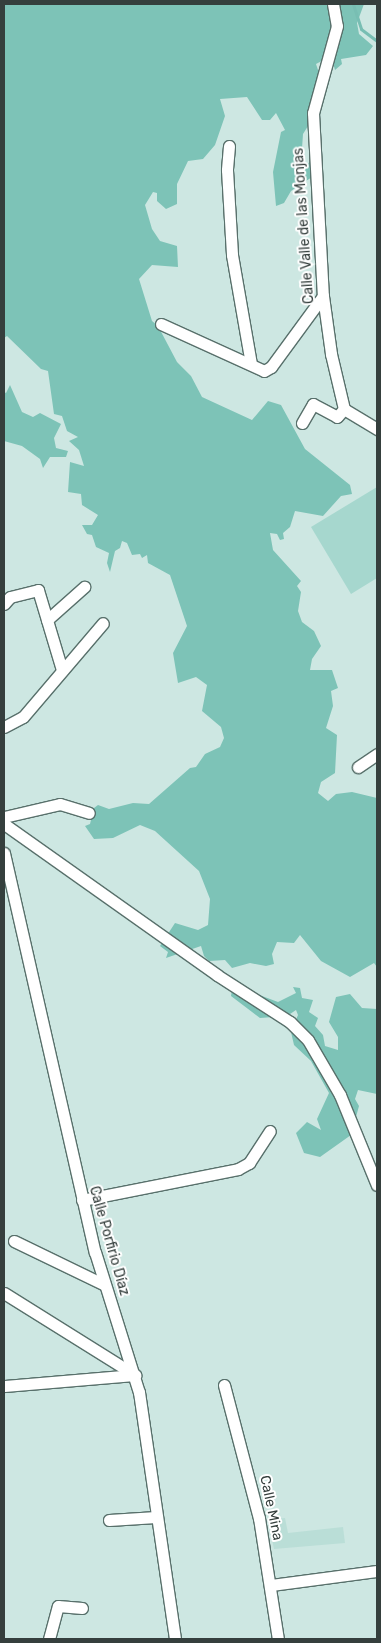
<!DOCTYPE html>
<html>
<head>
<meta charset="utf-8">
<style>
  body { margin:0 }
  #map { position:relative; width:381px; height:1643px; overflow:hidden; background:#cde7e2; font-family:Rubik,sans-serif }
  div>[style] { position:absolute }
  [style*='--x'] { left:calc(var(--x)*1px); top:calc(var(--y)*1px); width:calc(var(--w)*1px); rotate:calc(var(--a)*1deg) }
  .built>* { inset:0; background:#baded7 }
  .green>* { inset:0; background:#a6d7ce }
  .forest>* { inset:0; background:#7dc3b7 }
  .stream>* { height:3px; margin:-1.5px; padding:0 1.5px; transform-origin:1.5px; border-radius:1.5px; background:#78beb3 }
  .roads { filter:drop-shadow(1px 0 #58706b) drop-shadow(-1px 0 #58706b) drop-shadow(0 1px #58706b) drop-shadow(0 -1px #58706b) }
  .minor>* { height:11px; margin:-5.5px; padding:0 5.5px; transform-origin:5.5px; border-radius:5.5px; background:#fff }
  span { translate:-50% -50%; white-space:nowrap; text-align:center; line-height:1.15; -webkit-text-stroke:4px #fff; paint-order:stroke }
  .street-label { font-size:14px; color:#353f3d }
  .frame { position:absolute; inset:0; border:5px solid #353f3d; pointer-events:none }
</style>
</head>
<body>
<div id="map">
  <div class="built">
    <div style="clip-path:polygon(285px 1518px,288px 1533px,343px 1527px,345px 1543px,274px 1549px,268px 1520px)"></div>
  </div>
  <div class="green">
    <div style="clip-path:polygon(377px 487px,377px 578px,351px 594px,311px 527px)"></div>
  </div>
  <div class="forest">
    <div style="clip-path:polygon(4px 4px,364px 4px,357px 23px,359px 34px,373px 46px,366px 55px,341px 59px,342px 64px,335px 70px,331px 56px,316px 64px,320px 76px,318px 110px,303px 134px,301px 163px,305px 167px,312px 159px,312px 177px,291px 191px,284px 203px,276px 206px,273px 172px,281px 132px,285px 130px,276px 113px,270px 120px,262px 120px,247px 97px,220px 99px,225px 116px,215px 145px,203px 159px,188px 161px,177px 184px,177px 204px,166px 209px,157px 201px,157px 193px,153px 192px,145px 205px,152px 229px,160px 241px,177px 246px,178px 267px,152px 265px,139px 279px,152px 321px,158px 326px,177px 362px,191px 376px,202px 397px,252px 420px,268px 401px,281px 405px,305px 449px,350px 485px,352px 494px,341px 496px,323px 516px,295px 511px,290px 527px,283px 533px,284px 539px,280px 540px,277px 534px,270px 533px,273px 550px,301px 581px,297px 586px,301px 592px,298px 611px,302px 622px,314px 631px,321px 646px,312px 659px,310px 670px,332px 670px,338px 688px,331px 691px,333px 706px,326px 728px,337px 735px,335px 773px,321px 782px,318px 793px,328px 801px,336px 794px,352px 792px,377px 798px,377px 967px,374px 963px,350px 977px,321px 961px,300px 935px,294px 943px,277px 942px,272px 954px,274px 964px,266px 966px,250px 963px,232px 968px,225px 960px,209px 961px,204px 956px,201px 946px,166px 958px,168px 952px,160px 946px,175px 923px,198px 930px,208px 925px,210px 899px,199px 871px,155px 831px,140px 825px,113px 838px,94px 839px,85px 826px,90px 824px,94px 808px,98px 805px,109px 809px,133px 803px,149px 804px,190px 768px,196px 767px,205px 754px,220px 747px,224px 738px,221px 727px,202px 711px,207px 685px,196px 677px,178px 683px,173px 653px,187px 626px,170px 575px,148px 563px,147px 555px,142px 558px,140px 554px,132px 555px,127px 543px,122px 541px,120px 548px,115px 551px,110px 572px,107px 563px,109px 553px,96px 547px,92px 535px,87px 534px,82px 525px,92px 525px,98px 515px,82px 505px,81px 494px,68px 492px,70px 462px,84px 466px,79px 450px,69px 441px,78px 437px,67px 431px,62px 416px,54px 414px,48px 371px,41px 369px,7px 336px,4px 338px)"></div>
    <div style="clip-path:polygon(10px 385px,22px 412px,33px 417px,40px 413px,61px 424px,54px 438px,56px 448px,68px 451px,66px 457px,50px 457px,43px 468px,40px 459px,22px 446px,4px 441px,4px 392px,6px 393px)"></div>
    <div style="clip-path:polygon(293px 987px,300px 988px,302px 998px,313px 1000px,309px 1012px,318px 1018px,315px 1026px,323px 1035px,325px 1046px,338px 1050px,338px 1037px,329px 1022px,336px 997px,350px 994px,362px 1008px,377px 1009px,377px 1094px,358px 1090px,355px 1099px,359px 1106px,351px 1135px,320px 1157px,304px 1153px,296px 1133px,307px 1122px,321px 1130px,317px 1119px,329px 1093px,311px 1061px,294px 1045px,291px 1032px,298px 1015px,296px 1010px,287px 1016px,260px 1018px,231px 996px,232px 990px,246px 990px,278px 1002px,296px 993px)"></div>
  </div>
  <div class="stream">
    <div style="--x:353;--y:4;--w:26;--a:72"></div>
    <div style="--x:361;--y:29;--w:20;--a:37"></div>
  </div>
  <div class="roads">
    <div class="minor">
      <div style="--x:333;--y:4;--w:22;--a:80"></div>
      <div style="--x:337;--y:26;--w:90;--a:105.4"></div>
      <div style="--x:313;--y:113;--w:183;--a:86.9"></div>
      <div style="--x:323;--y:296;--w:59;--a:82.1"></div>
      <div style="--x:331;--y:354;--w:57;--a:76.7"></div>
      <div style="--x:344;--y:409;--w:39;--a:31"></div>
      <div style="--x:229;--y:146;--w:24;--a:95"></div>
      <div style="--x:227;--y:170;--w:85;--a:86.6"></div>
      <div style="--x:232;--y:255;--w:111;--a:80.1"></div>
      <div style="--x:161;--y:324;--w:113;--a:24.5"></div>
      <div style="--x:264;--y:371;--w:8;--a:-30"></div>
      <div style="--x:271;--y:367;--w:88;--a:-53.8"></div>
      <div style="--x:302;--y:423;--w:22;--a:-60"></div>
      <div style="--x:313;--y:404;--w:27;--a:28"></div>
      <div style="--x:337;--y:417;--w:11;--a:-49"></div>
      <div style="--x:4;--y:604;--w:9;--a:-49"></div>
      <div style="--x:10;--y:597;--w:29;--a:-14"></div>
      <div style="--x:38;--y:590;--w:84;--a:73.3"></div>
      <div style="--x:47;--y:620;--w:50;--a:-41.7"></div>
      <div style="--x:4;--y:727;--w:21;--a:-28"></div>
      <div style="--x:23;--y:717;--w:123;--a:-49.6"></div>
      <div style="--x:358;--y:767;--w:23;--a:-34"></div>
      <div style="--x:4;--y:817;--w:57;--a:-13.1"></div>
      <div style="--x:60;--y:804;--w:30;--a:17"></div>
      <div style="--x:4;--y:824;--w:261;--a:35.3"></div>
      <div style="--x:217;--y:975;--w:87;--a:32.8"></div>
      <div style="--x:290;--y:1022;--w:25;--a:45"></div>
      <div style="--x:308;--y:1040;--w:64;--a:59.8"></div>
      <div style="--x:340;--y:1095;--w:97;--a:67.7"></div>
      <div style="--x:4;--y:853;--w:409;--a:77.2"></div>
      <div style="--x:95;--y:1252;--w:147;--a:72.6"></div>
      <div style="--x:139;--y:1392;--w:250;--a:81.7"></div>
      <div style="--x:82;--y:1200;--w:159;--a:-11.2"></div>
      <div style="--x:238;--y:1169;--w:13;--a:-29"></div>
      <div style="--x:249;--y:1163;--w:38;--a:-57"></div>
      <div style="--x:14;--y:1241;--w:99;--a:25.8"></div>
      <div style="--x:4;--y:1293;--w:155;--a:32"></div>
      <div style="--x:224;--y:1385;--w:138;--a:75.3"></div>
      <div style="--x:259;--y:1518;--w:122;--a:81.1"></div>
      <div style="--x:4;--y:1386;--w:131;--a:-4.8"></div>
      <div style="--x:109;--y:1520;--w:47;--a:-3.7"></div>
      <div style="--x:271;--y:1585;--w:107;--a:-7.5"></div>
      <div style="--x:49;--y:1639;--w:34;--a:-75"></div>
      <div style="--x:58;--y:1606;--w:24;--a:5"></div>
    </div>
  </div>
  <div class="street-label">
    <span style="left:304px;top:226px;rotate:-94deg">Calle Valle de las Monjas</span>
    <span style="left:109px;top:1241px;rotate:74deg">Calle Porfirio Díaz</span>
    <span style="left:271px;top:1508px;rotate:78deg">Calle Mina</span>
  </div>
  <div class="frame"></div>
</div>
</body>
</html>
